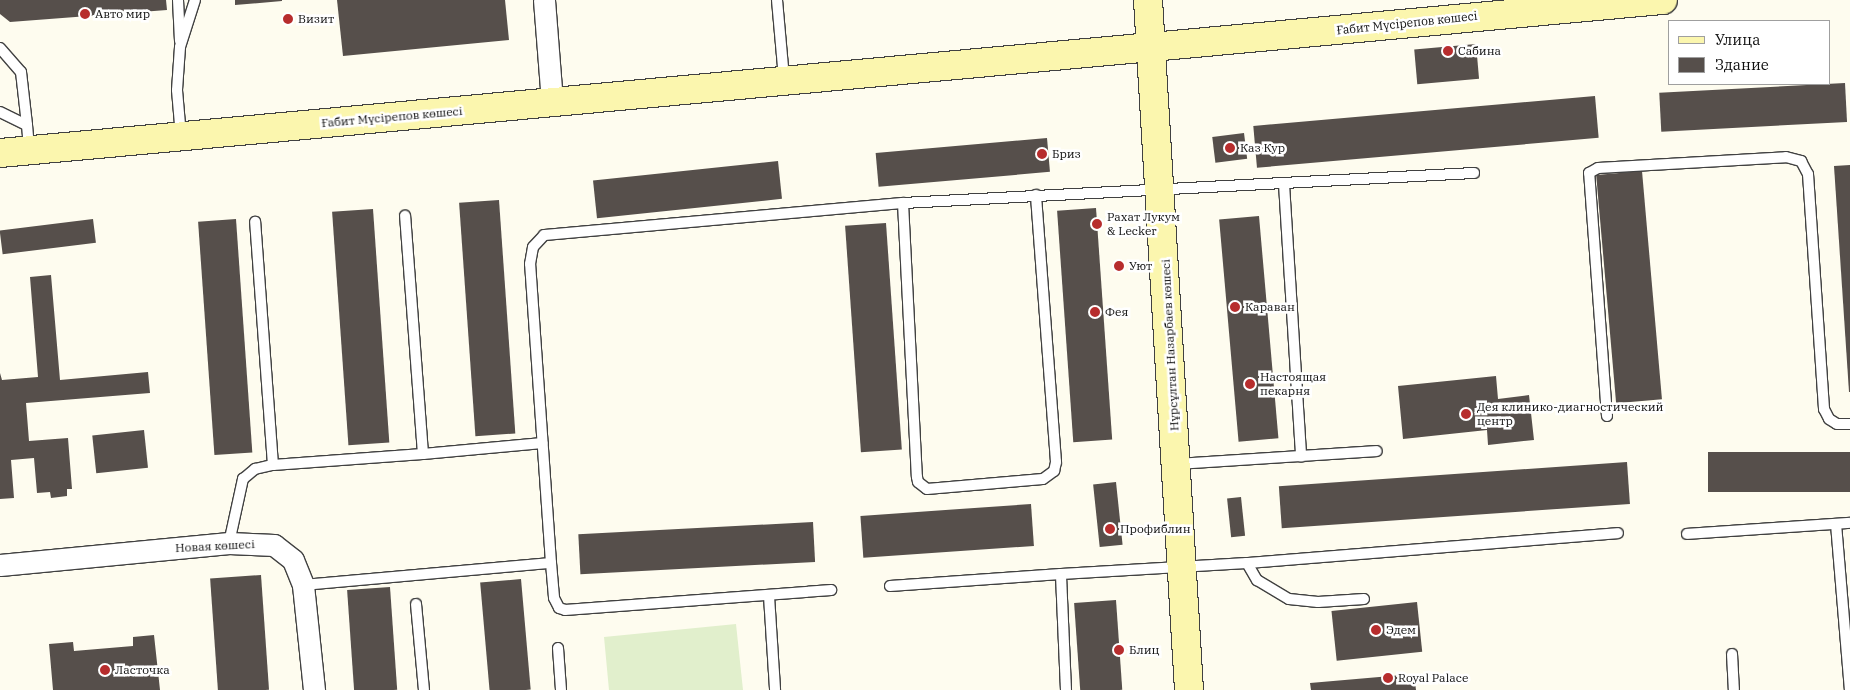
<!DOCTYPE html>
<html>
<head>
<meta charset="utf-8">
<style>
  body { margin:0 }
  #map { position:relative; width:1850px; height:690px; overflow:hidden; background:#fefcef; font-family:"IBM Plex Serif",serif }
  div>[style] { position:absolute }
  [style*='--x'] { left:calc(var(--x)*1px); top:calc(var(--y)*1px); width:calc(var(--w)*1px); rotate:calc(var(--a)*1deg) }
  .pitch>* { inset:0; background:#e1efcc }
  .building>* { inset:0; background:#564f4b; transform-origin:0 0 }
  .roads { filter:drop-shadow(1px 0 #414141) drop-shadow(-1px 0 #414141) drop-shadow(0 1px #414141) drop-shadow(0 -1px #414141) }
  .lane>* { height:10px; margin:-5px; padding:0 5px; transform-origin:5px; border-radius:5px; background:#fff }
  .street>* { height:21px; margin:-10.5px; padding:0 10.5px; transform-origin:10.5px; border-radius:10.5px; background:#fff }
  .secondary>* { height:28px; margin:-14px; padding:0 14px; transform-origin:14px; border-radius:14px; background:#fbf6ae }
  .dots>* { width:14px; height:14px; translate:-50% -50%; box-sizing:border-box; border:2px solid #fff; border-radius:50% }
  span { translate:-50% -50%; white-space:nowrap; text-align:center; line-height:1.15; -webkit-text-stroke:5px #fff; paint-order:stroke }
  .poi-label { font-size:12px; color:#0e0e0e }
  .left { translate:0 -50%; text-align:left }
  .street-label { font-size:12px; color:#0e0e0e }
  .legend { position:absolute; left:1668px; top:20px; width:162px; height:65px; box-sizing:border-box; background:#fff; border:1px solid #9f9f9f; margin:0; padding:6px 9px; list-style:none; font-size:15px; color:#0e0e0e }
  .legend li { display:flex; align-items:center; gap:10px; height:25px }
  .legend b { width:25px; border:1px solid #9f9f9f }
</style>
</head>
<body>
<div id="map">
  <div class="pitch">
    <div style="clip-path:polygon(736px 624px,743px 690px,609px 690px,604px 637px)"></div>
  </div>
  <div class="building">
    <div style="clip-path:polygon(0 0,166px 0,167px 10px,10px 22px,0 14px)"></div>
    <div style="clip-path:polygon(235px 0,282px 0,282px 1px,235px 5px)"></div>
    <div style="clip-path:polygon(337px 0,505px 0,509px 40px,343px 56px)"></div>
    <div style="left:1476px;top:44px;width:35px;height:62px;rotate:85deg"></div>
    <div style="left:1845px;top:83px;width:39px;height:186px;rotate:87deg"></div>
    <div style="left:1595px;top:96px;width:42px;height:343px;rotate:85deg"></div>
    <div style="left:1244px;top:133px;width:26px;height:32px;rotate:83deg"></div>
    <div style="left:1047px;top:138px;width:34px;height:172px;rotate:85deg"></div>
    <div style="left:778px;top:161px;width:38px;height:186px;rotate:84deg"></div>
    <div style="clip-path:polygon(1850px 165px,1850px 392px,1849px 392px,1834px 166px)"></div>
    <div style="left:1642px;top:171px;width:229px;height:46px;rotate:85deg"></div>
    <div style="left:499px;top:200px;width:234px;height:40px;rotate:86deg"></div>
    <div style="left:1096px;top:208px;width:232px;height:39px;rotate:86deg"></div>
    <div style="left:373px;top:209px;width:234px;height:41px;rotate:86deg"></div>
    <div style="left:1259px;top:216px;width:223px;height:40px;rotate:85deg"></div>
    <div style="left:93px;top:219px;width:24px;height:94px;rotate:83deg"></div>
    <div style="left:236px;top:219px;width:234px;height:38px;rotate:86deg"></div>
    <div style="left:886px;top:223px;width:227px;height:41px;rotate:86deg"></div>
    <div style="clip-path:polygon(51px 275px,60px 380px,148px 372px,150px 393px,26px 403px,29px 441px,68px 438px,72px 489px,67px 489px,67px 496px,51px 498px,50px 492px,37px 493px,34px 458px,11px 460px,14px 498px,0 499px,0 373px,2px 380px,38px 377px,30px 277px)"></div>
    <div style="clip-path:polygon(1496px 376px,1498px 399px,1529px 395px,1534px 440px,1488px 445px,1487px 430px,1403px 439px,1398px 386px)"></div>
    <div style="left:144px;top:430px;width:38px;height:52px;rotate:84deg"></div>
    <div style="left:1850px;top:452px;width:40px;height:142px;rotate:90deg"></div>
    <div style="left:1627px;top:462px;width:42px;height:349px;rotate:86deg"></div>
    <div style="left:1116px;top:482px;width:63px;height:23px;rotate:84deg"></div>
    <div style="left:1241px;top:497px;width:39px;height:14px;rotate:84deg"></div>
    <div style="left:1031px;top:504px;width:42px;height:171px;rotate:86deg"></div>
    <div style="left:813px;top:522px;width:40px;height:235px;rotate:87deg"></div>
    <div style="left:261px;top:575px;width:115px;height:51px;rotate:86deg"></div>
    <div style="left:521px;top:579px;width:111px;height:41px;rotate:85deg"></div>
    <div style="left:390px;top:587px;width:103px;height:43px;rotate:86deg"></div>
    <div style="left:1116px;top:600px;width:90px;height:42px;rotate:86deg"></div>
    <div style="left:1417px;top:602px;width:50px;height:86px;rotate:84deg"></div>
    <div style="clip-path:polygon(154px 635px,160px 690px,53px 690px,49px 644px,73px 642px,74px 651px,133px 646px,133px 637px)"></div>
    <div style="clip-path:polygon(1414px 674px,1416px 690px,1311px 690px,1310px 683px)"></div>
  </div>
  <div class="roads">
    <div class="lane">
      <div style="--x:178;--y:0;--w:41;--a:87.2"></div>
      <div style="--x:777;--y:0;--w:79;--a:84.9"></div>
      <div style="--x:0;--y:48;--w:32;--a:49"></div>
      <div style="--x:21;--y:72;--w:53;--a:83.5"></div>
      <div style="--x:0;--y:112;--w:30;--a:26"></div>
      <div style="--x:27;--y:125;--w:25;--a:85"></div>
      <div style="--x:181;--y:136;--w:46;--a:-95"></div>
      <div style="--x:177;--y:90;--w:43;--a:-86"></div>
      <div style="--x:180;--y:47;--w:49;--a:-72.3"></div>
      <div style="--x:1284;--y:184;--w:273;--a:86.4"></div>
      <div style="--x:903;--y:203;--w:274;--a:87.1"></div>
      <div style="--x:917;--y:477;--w:5;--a:79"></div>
      <div style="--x:918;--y:482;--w:11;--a:38"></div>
      <div style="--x:927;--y:489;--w:116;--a:-4.9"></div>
      <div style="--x:1043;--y:479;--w:14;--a:-36"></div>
      <div style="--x:1054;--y:471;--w:9;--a:-77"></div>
      <div style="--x:1056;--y:462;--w:268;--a:-94.3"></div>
      <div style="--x:1607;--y:416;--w:244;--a:-94.2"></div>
      <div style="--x:1589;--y:173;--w:10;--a:-29"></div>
      <div style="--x:1598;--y:168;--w:188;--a:-3.3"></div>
      <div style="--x:1786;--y:157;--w:16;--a:15"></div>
      <div style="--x:1801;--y:161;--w:15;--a:62"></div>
      <div style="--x:1808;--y:174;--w:236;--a:86.1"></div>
      <div style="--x:1824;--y:409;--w:11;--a:63"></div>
      <div style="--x:1829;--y:419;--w:9;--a:32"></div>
      <div style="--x:1837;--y:424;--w:13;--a:0"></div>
      <div style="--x:423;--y:454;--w:120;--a:-5.3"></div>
      <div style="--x:1178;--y:464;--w:199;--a:-3.7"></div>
      <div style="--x:273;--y:465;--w:150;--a:-4.2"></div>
      <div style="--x:423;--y:454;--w:239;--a:-94.3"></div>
      <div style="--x:1836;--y:524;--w:167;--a:85.2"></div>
      <div style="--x:1687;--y:534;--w:163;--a:-3.9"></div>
      <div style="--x:229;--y:543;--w:66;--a:-77.7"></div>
      <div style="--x:243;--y:479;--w:16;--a:-40"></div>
      <div style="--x:255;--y:469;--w:18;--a:-13"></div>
      <div style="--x:273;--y:465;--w:244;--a:-94.2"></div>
      <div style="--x:551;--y:563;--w:300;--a:-94"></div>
      <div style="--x:530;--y:264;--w:17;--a:-80"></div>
      <div style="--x:533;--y:247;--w:16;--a:-47"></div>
      <div style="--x:544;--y:235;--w:360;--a:-5.1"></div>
      <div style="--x:903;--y:203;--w:572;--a:-3.01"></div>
      <div style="--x:1247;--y:563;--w:372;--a:-4.6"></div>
      <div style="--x:303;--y:585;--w:249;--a:-5.1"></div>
      <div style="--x:551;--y:563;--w:35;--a:85"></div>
      <div style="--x:554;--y:598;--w:11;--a:63"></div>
      <div style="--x:559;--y:608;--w:6;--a:18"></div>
      <div style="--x:565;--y:610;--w:267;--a:-4.3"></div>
      <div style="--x:890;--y:586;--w:171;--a:-4"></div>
      <div style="--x:769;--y:596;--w:94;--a:86.3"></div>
      <div style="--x:416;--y:604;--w:86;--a:84.7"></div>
      <div style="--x:558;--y:648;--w:42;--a:85.9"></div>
      <div style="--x:1732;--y:654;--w:36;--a:87"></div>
      <div style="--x:1066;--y:690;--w:116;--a:-92.5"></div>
      <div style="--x:1061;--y:574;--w:186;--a:-3.4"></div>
      <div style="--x:1247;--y:563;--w:20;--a:60"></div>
      <div style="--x:1257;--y:580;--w:37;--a:31"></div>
      <div style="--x:1289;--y:599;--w:29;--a:6"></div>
      <div style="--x:1318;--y:602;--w:46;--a:-3.7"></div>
    </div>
    <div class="street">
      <div style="--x:544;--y:0;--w:102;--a:85.5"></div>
      <div style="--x:0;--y:565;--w:230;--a:-5.5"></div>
      <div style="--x:229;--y:543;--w:45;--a:2.5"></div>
      <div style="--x:274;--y:545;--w:24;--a:38"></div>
      <div style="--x:293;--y:560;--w:27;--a:68"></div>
      <div style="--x:303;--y:585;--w:106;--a:84"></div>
    </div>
    <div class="secondary">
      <div style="--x:1148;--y:0;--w:691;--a:86.6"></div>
      <div style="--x:0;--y:153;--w:1670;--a:-5.26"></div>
    </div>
  </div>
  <div class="dots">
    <div style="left:85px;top:14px;background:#b72d2d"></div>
    <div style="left:288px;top:19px;background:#b72d2d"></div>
    <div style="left:1448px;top:51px;background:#b72d2d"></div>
    <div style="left:1230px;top:148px;background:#b72d2d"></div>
    <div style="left:1042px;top:154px;background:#b72d2d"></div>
    <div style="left:1097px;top:224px;background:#b72d2d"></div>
    <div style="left:1119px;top:266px;background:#b72d2d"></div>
    <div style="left:1235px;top:307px;background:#b72d2d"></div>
    <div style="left:1095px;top:312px;background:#b72d2d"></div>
    <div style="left:1250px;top:384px;background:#b72d2d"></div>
    <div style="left:1466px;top:414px;background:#b72d2d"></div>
    <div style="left:1110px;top:529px;background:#b72d2d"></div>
    <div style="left:1376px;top:630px;background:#b72d2d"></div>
    <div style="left:1119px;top:650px;background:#b72d2d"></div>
    <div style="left:105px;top:670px;background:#b72d2d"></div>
    <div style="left:1388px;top:678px;background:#b72d2d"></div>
  </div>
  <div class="poi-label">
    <span class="left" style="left:95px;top:14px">Авто мир</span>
    <span class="left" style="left:298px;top:19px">Визит</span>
    <span class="left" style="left:1458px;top:51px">Сабина</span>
    <span class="left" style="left:1240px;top:148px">Каз Кур</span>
    <span class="left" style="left:1052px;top:154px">Бриз</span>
    <span class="left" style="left:1107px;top:224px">Рахат Лукум<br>&amp; Lecker</span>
    <span class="left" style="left:1129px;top:266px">Уют</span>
    <span class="left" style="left:1245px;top:307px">Караван</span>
    <span class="left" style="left:1105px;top:312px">Фея</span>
    <span class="left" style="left:1260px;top:384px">Настоящая<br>пекарня</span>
    <span class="left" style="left:1477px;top:414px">Дея клинико-диагностический<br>центр</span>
    <span class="left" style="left:1120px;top:529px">Профиблин</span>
    <span class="left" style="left:1386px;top:630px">Эдем</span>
    <span class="left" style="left:1129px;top:650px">Блиц</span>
    <span class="left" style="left:115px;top:670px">Ласточка</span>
    <span class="left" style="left:1398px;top:678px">Royal Palace</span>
  </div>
  <div class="street-label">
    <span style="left:1407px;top:23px;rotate:-6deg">Ғабит Мүсірепов көшесі</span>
    <span style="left:392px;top:117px;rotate:-5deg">Ғабит Мүсірепов көшесі</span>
    <span style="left:1170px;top:345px;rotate:-93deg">Нұрсұлтан Назарбаев көшесі</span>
    <span style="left:215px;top:546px;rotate:-3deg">Новая көшесі</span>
  </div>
  <ul class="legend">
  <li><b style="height:6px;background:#fbf6ae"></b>Улица</li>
  <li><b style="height:14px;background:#564f4b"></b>Здание</li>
  </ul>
</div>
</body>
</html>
